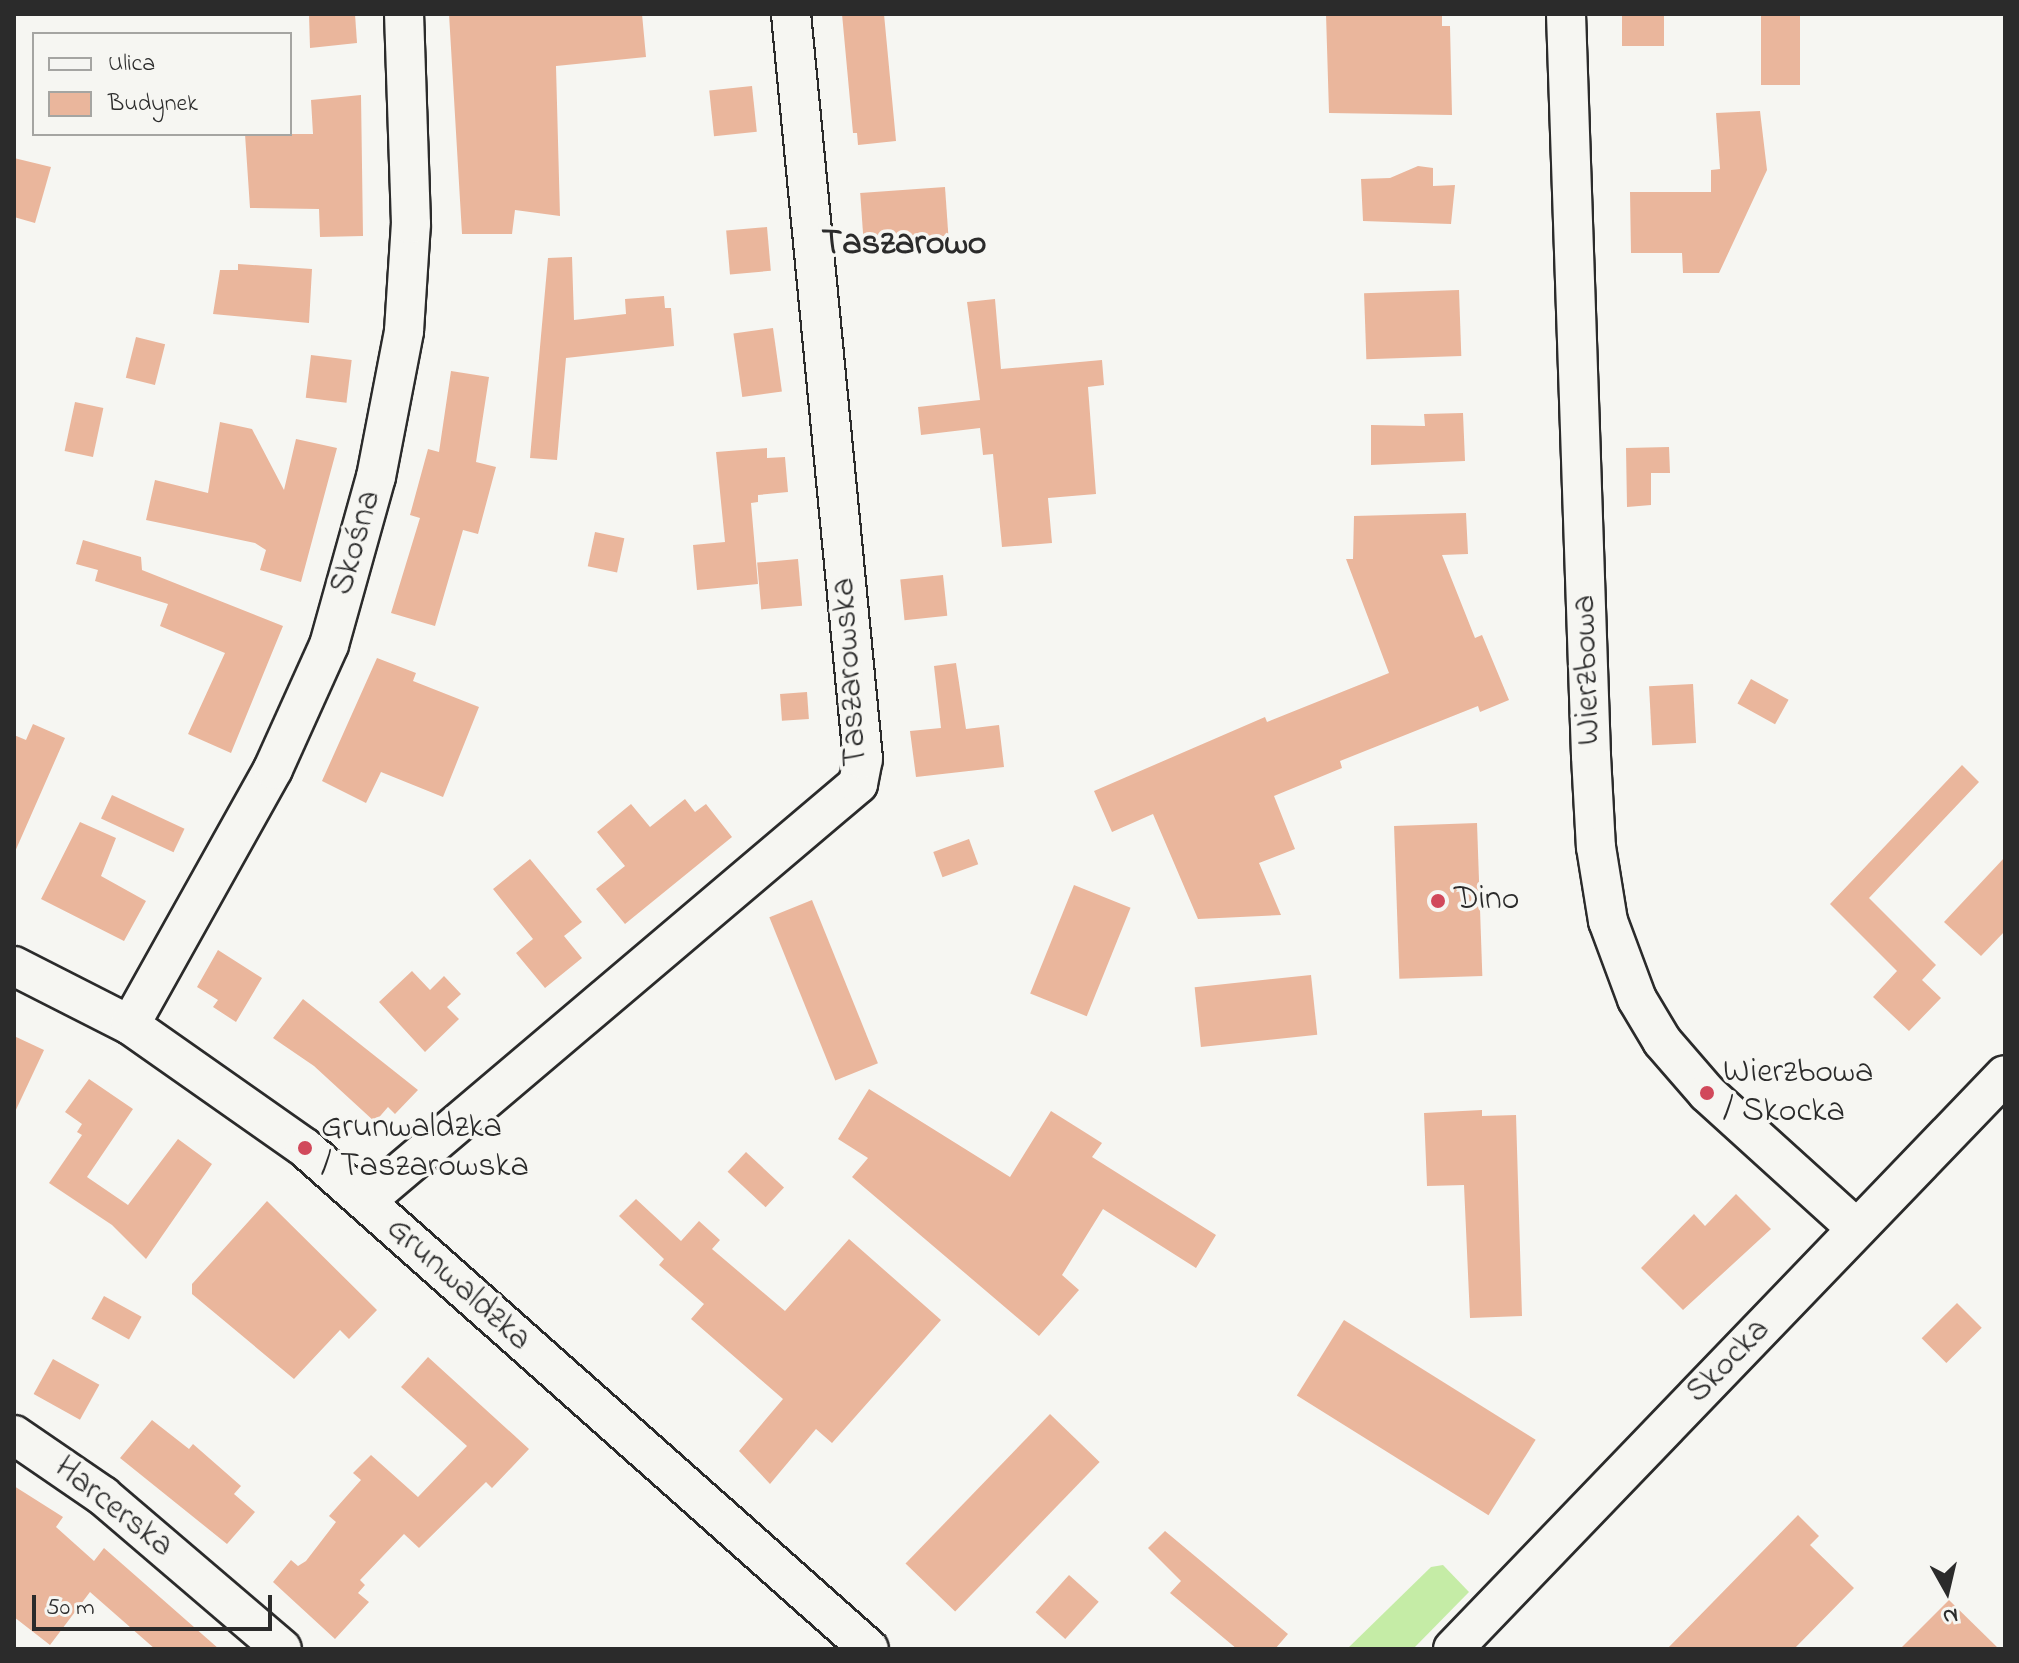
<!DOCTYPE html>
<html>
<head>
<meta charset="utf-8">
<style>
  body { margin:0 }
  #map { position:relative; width:2019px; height:1663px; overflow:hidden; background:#f6f6f2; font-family:"Indie Flower",sans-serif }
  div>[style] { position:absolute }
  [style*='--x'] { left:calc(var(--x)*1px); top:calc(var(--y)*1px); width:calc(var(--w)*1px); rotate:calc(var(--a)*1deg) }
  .green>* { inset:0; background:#c5eca6 }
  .building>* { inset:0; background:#eab69c; transform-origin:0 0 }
  .roads { filter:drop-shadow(2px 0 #2b2b2b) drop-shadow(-2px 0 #2b2b2b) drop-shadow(0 2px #2b2b2b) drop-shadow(0 -2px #2b2b2b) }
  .minor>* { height:38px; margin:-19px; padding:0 19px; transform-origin:19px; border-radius:19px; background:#f6f6f2 }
  .dots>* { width:22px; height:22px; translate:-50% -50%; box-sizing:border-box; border:4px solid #f6f6f2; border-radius:50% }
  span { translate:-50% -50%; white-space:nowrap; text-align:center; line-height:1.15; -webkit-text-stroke:7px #f6f6f2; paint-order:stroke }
  .street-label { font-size:34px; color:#2b2b2b }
  .poi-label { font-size:34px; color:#2b2b2b }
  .left { translate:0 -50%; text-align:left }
  .neighbourhood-label { font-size:36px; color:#2b2b2b; font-weight:700 }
  .frame { position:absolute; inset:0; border:16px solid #2b2b2b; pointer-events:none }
  .legend { position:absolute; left:32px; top:32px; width:260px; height:104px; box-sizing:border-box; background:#f6f6f2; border:2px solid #a5a5a2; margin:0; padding:10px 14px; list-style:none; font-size:24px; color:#2b2b2b }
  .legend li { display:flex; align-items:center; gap:16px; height:40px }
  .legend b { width:40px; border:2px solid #a5a5a2 }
  .north { position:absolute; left:1907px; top:1551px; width:80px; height:80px; -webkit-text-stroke:6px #f6f6f2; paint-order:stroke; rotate:172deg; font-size:22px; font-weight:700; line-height:32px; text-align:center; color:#2b2b2b }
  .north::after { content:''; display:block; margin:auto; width:28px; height:36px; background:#2b2b2b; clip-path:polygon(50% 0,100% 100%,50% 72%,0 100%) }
  .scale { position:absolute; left:32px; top:1595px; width:240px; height:36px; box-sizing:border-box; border:4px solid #2b2b2b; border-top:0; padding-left:10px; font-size:24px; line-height:28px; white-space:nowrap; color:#2b2b2b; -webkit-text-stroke:6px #f6f6f2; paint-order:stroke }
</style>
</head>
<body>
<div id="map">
  <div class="green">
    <div style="clip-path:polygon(1443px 1565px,1469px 1592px,1413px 1649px,1347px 1649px,1431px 1567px)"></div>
  </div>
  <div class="building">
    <div style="clip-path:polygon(309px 14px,355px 14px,357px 43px,310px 48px)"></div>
    <div style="clip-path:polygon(449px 14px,642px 14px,646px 57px,556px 66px,560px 216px,515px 210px,512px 234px,462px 234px)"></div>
    <div style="clip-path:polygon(842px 14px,884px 14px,896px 141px,858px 145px,857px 133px,853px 133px)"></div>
    <div style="clip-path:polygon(1326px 14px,1442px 14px,1442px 26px,1450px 26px,1452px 115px,1329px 113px)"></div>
    <div style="left:1622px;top:14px;width:42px;height:32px"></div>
    <div style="left:1761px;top:14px;width:39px;height:71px"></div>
    <div style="left:752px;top:86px;width:46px;height:43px;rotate:84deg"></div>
    <div style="clip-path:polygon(361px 95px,363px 236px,320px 237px,319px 209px,250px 208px,245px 134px,313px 134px,311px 100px)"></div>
    <div style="clip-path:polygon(1760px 111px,1767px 170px,1719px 273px,1683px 273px,1682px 253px,1631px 253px,1630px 192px,1711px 192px,1711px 170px,1720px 169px,1716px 113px)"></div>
    <div style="clip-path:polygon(14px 158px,51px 167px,35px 223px,14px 217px)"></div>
    <div style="clip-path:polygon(1418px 166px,1433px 168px,1433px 186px,1455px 185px,1451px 224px,1363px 221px,1361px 179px,1390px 178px)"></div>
    <div style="left:945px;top:187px;width:49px;height:85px;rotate:86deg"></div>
    <div style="left:767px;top:227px;width:44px;height:41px;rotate:85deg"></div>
    <div style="clip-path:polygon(572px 257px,574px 320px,626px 314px,625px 299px,664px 296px,665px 308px,671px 308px,674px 346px,566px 358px,557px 460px,530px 458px,548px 258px)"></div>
    <div style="clip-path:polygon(238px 264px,312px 269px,309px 323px,213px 314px,220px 270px,238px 270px)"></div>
    <div style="left:1459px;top:290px;width:66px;height:95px;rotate:88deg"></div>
    <div style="clip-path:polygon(995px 299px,1001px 369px,1102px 360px,1104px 385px,1088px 387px,1096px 494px,1048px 498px,1052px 543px,1002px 547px,993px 454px,983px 455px,980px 428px,921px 435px,918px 407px,980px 400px,967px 302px)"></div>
    <div style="left:773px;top:328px;width:64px;height:40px;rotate:82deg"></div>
    <div style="left:136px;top:337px;width:30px;height:42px;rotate:14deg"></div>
    <div style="left:311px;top:355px;width:41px;height:43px;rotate:7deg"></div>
    <div style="clip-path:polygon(451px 371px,489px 377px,476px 462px,496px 467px,478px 534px,463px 530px,435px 626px,391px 613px,420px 518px,410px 515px,428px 449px,439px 452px)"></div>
    <div style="left:75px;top:402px;width:29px;height:50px;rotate:12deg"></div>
    <div style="clip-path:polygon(1463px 413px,1465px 461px,1371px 465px,1371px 425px,1425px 426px,1424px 414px)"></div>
    <div style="clip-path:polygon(220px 422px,252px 429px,284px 490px,296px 439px,337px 448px,301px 582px,260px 570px,266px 550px,255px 543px,146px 520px,155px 480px,208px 493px)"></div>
    <div style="clip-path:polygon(1669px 447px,1670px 473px,1651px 473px,1651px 505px,1627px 507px,1626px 448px)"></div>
    <div style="clip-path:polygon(767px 448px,767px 458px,785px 457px,788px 492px,758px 495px,758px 502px,751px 503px,758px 584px,697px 590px,693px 545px,725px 542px,716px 452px)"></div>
    <div style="clip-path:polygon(1466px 513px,1468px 554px,1442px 555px,1475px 638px,1482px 635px,1509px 700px,1480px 712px,1478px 706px,1340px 761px,1342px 768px,1274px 796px,1295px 849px,1259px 863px,1281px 915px,1198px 919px,1153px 814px,1112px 832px,1094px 791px,1265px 717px,1267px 722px,1389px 673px,1346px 559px,1353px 559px,1354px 516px)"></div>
    <div style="left:595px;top:532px;width:30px;height:35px;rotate:12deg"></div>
    <div style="clip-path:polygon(83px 540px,141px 557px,142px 570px,283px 626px,231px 753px,188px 734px,225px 653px,160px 626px,168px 604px,95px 581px,98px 570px,76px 564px)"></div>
    <div style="left:798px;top:559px;width:47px;height:41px;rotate:85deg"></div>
    <div style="left:943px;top:575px;width:41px;height:43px;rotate:84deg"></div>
    <div style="clip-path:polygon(377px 658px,416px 673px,413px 681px,479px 707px,443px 797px,381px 772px,366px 803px,322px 781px)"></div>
    <div style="clip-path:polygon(956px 663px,966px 729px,999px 725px,1004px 767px,916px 777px,910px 731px,941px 728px,934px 666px)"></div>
    <div style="left:1751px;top:679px;width:43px;height:28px;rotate:29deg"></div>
    <div style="left:1693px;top:684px;width:59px;height:44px;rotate:87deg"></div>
    <div style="left:807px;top:692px;width:27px;height:27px;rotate:86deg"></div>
    <div style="clip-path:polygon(33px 724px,65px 738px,14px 854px,14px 735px,26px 740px)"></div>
    <div style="clip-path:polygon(1962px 765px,1979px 782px,1869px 898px,1936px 965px,1922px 980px,1941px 998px,1909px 1031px,1873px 997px,1897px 971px,1830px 904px)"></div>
    <div style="left:112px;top:795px;width:80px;height:26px;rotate:25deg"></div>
    <div style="clip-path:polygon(685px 799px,695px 812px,706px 804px,732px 837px,625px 924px,596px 889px,625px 866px,597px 832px,631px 804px,650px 827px)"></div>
    <div style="clip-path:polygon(80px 822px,116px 838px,101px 876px,146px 901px,124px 941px,41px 899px)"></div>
    <div style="left:1477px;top:823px;width:153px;height:83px;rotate:88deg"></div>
    <div style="left:969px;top:839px;width:27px;height:38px;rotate:70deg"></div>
    <div style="clip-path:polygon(2005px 857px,2005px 931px,1981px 956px,1944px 922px)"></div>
    <div style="clip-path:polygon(530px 859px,582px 922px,564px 936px,582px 958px,545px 988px,516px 953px,533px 939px,493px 889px)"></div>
    <div style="left:1074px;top:885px;width:61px;height:117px;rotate:22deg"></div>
    <div style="left:812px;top:900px;width:176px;height:46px;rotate:68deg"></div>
    <div style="clip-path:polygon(218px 950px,262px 978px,236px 1022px,213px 1007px,218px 1000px,197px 987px)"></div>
    <div style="clip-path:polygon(412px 971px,430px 990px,444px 976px,461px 994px,447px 1007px,459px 1019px,425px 1052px,379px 1002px)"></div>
    <div style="left:1311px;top:975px;width:60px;height:117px;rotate:84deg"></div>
    <div style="clip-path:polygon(303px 999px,418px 1090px,395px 1114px,388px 1107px,375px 1122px,314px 1066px,273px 1038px)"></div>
    <div style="clip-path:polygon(14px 1036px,44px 1050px,14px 1114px)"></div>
    <div style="clip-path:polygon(89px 1079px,133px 1109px,87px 1177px,128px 1205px,178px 1139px,212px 1164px,146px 1259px,112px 1225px,49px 1183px,82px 1135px,77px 1132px,82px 1124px,65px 1112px)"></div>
    <div style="clip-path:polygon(869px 1089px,1010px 1177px,1051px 1111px,1102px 1143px,1092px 1157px,1216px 1235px,1196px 1268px,1103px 1209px,1062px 1275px,1079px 1290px,1039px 1336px,852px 1177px,868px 1158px,838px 1139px)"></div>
    <div style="clip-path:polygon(1482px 1110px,1482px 1116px,1516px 1115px,1522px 1316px,1470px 1318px,1464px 1185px,1427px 1186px,1424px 1113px)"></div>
    <div style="left:746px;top:1152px;width:52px;height:27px;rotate:43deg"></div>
    <div style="clip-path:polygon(1736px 1194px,1771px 1229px,1683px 1310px,1641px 1268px,1694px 1214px,1705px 1226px)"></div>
    <div style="clip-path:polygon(636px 1199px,681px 1241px,699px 1221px,720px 1240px,712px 1249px,785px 1311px,849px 1239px,941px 1320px,832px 1443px,816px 1429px,770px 1484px,739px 1451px,783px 1399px,691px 1319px,704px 1304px,659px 1265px,664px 1259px,619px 1216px)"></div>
    <div style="clip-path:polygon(267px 1201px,377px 1310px,349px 1339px,340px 1330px,294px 1379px,192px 1294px,192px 1284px)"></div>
    <div style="left:104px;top:1296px;width:43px;height:26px;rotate:29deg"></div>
    <div style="left:1957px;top:1303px;width:35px;height:50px;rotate:45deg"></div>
    <div style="left:1344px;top:1320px;width:226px;height:89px;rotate:32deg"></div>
    <div style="clip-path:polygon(428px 1357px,529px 1449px,492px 1488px,486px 1482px,419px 1548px,404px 1534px,360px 1580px,365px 1585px,358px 1593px,369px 1602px,335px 1639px,273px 1582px,291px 1560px,298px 1566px,306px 1561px,336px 1522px,329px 1516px,361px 1480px,353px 1473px,371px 1455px,418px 1497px,467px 1446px,401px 1387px)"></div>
    <div style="left:53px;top:1359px;width:53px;height:40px;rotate:29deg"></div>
    <div style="left:1050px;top:1414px;width:69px;height:208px;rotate:44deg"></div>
    <div style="clip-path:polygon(152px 1420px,189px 1449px,193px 1444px,241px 1486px,234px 1494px,255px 1512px,227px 1544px,120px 1458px)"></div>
    <div style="clip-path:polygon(14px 1486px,63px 1517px,56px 1527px,94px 1561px,104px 1548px,219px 1649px,155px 1649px,90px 1592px,50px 1645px,14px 1617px)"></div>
    <div style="clip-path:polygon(1798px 1515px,1819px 1536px,1810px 1545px,1854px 1588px,1794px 1649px,1667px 1649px)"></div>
    <div style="clip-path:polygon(1165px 1531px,1288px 1634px,1275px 1649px,1237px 1649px,1170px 1593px,1181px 1581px,1148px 1548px)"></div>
    <div style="left:1069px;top:1575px;width:40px;height:50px;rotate:42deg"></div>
    <div style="clip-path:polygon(1949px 1600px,1999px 1649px,1900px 1649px)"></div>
  </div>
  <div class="roads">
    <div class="minor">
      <div style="--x:1566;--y:14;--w:742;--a:88.07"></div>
      <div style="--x:1591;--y:756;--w:91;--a:86.9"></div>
      <div style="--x:1596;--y:847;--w:75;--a:80.8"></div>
      <div style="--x:1608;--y:921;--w:83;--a:69.6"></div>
      <div style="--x:1637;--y:999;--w:49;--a:59.2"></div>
      <div style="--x:1662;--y:1041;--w:69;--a:49.1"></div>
      <div style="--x:1707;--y:1093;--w:202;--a:42.2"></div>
      <div style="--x:14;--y:966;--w:130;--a:27"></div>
      <div style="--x:130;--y:1025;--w:214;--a:35.1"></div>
      <div style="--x:305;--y:1148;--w:754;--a:41.61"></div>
      <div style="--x:130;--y:1025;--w:293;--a:-60.8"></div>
      <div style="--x:273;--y:769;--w:136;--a:-65.7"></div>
      <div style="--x:329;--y:645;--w:174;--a:-74.4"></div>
      <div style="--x:376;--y:477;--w:149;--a:-79.1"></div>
      <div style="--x:404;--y:331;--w:107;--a:-86.3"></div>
      <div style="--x:411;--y:224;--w:210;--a:-91.9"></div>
      <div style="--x:366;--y:1201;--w:645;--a:-40.28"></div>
      <div style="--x:858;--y:784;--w:25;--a:-79"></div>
      <div style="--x:863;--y:759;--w:748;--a:-95.52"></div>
      <div style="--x:14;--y:1435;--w:108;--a:34.4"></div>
      <div style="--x:103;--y:1496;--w:235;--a:40.5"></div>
      <div style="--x:1453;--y:1649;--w:796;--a:-46.12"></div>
    </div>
  </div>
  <div class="dots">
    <div style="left:1438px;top:901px;background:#d1495b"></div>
    <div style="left:1707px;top:1093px;background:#d1495b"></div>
    <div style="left:305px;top:1148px;background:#d1495b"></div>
  </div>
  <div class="street-label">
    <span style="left:357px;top:543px;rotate:-74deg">Skośna</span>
    <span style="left:1588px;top:670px;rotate:-92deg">Wierzbowa</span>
    <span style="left:851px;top:672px;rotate:-94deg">Taszarowska</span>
    <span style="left:458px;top:1285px;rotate:42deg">Grunwaldzka</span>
    <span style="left:1729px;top:1362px;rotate:-46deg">Skocka</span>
    <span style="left:113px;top:1508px;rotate:38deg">Harcerska</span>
  </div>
  <div class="poi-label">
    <span class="left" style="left:1454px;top:901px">Dino</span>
    <span class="left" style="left:1723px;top:1093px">Wierzbowa<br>/ Skocka</span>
    <span class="left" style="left:321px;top:1148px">Grunwaldzka<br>/ Taszarowska</span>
  </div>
  <div class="neighbourhood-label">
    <span style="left:904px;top:245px">Taszarowo</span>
  </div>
  <div class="frame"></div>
  <ul class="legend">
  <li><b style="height:10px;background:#f6f6f2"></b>Ulica</li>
  <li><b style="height:22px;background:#eab69c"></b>Budynek</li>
  </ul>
  <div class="north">N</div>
  <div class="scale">50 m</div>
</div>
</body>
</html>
